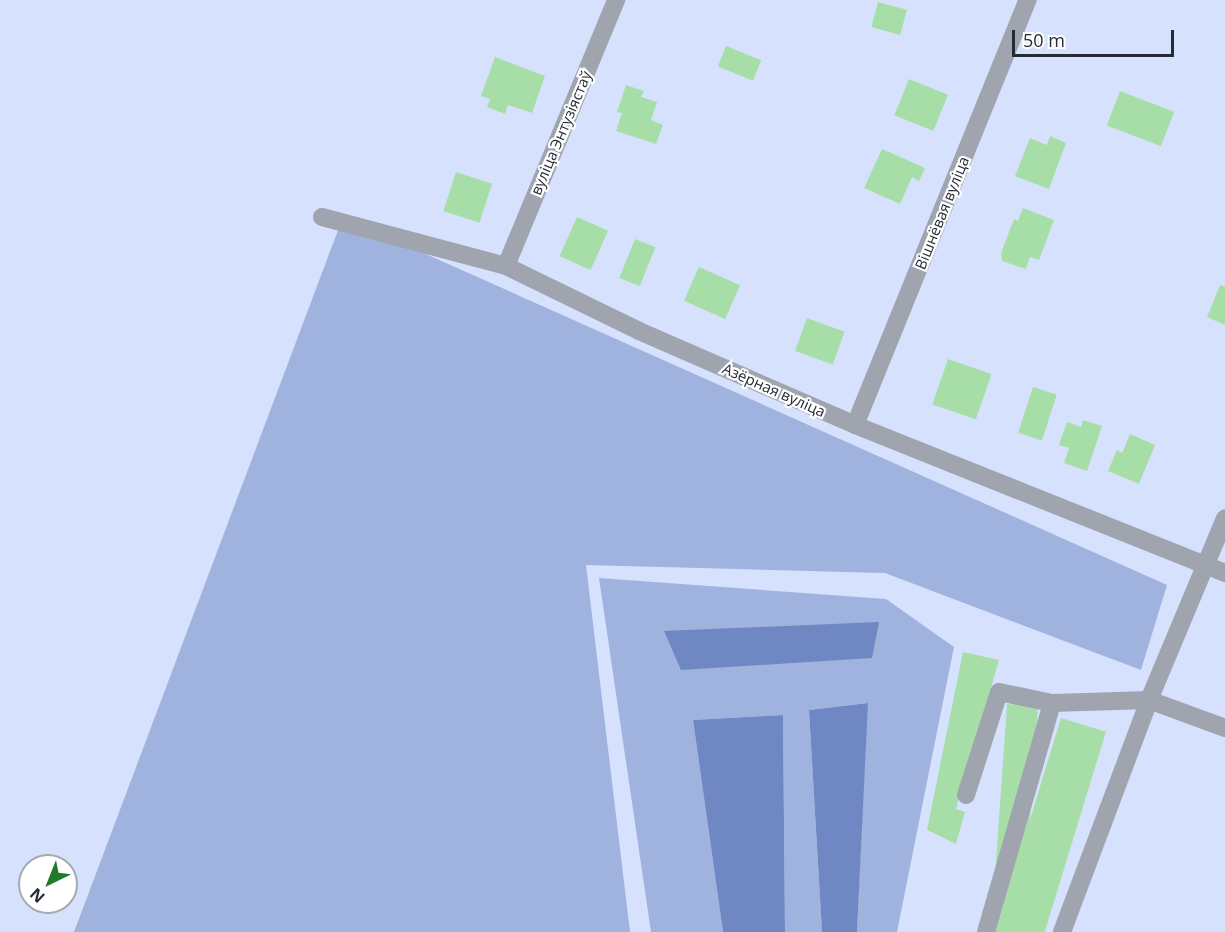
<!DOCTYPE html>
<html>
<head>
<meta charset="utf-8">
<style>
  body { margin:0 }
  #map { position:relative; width:1225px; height:932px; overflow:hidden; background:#d6e2fd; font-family:"Open Sans",sans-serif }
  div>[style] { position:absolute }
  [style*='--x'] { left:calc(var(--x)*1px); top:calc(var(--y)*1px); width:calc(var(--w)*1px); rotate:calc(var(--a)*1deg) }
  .green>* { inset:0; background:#a0b3df }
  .water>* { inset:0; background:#6f88c4 }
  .building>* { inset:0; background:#a7dea7; transform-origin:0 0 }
  .minor>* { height:18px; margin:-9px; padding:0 9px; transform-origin:9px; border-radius:9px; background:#9fa4af }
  span { translate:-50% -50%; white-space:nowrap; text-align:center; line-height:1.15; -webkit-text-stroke:4.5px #fff; paint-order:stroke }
  .street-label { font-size:15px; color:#262a34 }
  .north { position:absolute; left:18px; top:854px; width:60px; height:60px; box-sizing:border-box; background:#fff; border:2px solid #a8aaae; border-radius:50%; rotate:223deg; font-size:16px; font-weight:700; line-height:24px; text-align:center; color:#262a34 }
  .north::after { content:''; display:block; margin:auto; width:21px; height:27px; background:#1f7a2a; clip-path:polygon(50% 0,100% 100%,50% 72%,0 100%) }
  .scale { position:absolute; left:1012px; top:30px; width:162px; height:27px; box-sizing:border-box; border:3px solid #262a34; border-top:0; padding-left:8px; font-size:18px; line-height:21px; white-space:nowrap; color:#262a34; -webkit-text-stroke:4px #fff; paint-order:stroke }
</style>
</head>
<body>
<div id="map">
  <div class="green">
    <div style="clip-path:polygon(343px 217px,1167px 585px,1141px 670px,885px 573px,586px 565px,630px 932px,74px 932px)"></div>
    <div style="clip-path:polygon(599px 578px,886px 599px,954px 647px,897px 932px,857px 932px,867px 703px,809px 710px,822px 932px,785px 932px,783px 715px,693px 720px,723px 932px,651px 932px)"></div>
  </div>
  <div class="water">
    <div style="clip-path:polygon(879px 622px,872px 658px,681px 670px,664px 631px)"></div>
    <div style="clip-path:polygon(868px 703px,857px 932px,822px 932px,809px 710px)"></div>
    <div style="clip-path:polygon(783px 715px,785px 932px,723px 932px,693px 720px)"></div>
  </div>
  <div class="building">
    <div style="left:878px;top:2px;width:30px;height:26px;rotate:15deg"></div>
    <div style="left:726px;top:46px;width:38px;height:22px;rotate:22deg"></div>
    <div style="clip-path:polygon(495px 57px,545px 76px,532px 113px,508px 105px,505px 114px,487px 107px,490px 99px,481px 96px)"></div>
    <div style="left:909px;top:79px;width:42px;height:39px;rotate:22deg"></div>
    <div style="clip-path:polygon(626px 85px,644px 91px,641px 97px,657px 102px,651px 120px,663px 125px,656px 144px,616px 131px,622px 113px,617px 112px)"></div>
    <div style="left:1120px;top:91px;width:58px;height:37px;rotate:21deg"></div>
    <div style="clip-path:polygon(1050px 136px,1066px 143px,1049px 189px,1015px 176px,1030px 138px,1047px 145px)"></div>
    <div style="clip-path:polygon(882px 149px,925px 168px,919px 181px,912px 177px,900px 204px,864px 188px)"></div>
    <div style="left:456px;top:172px;width:38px;height:41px;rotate:18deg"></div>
    <div style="clip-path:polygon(1023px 208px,1054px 220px,1039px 260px,1030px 257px,1026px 269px,1002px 261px,1001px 253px,1014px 219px,1018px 221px)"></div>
    <div style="left:577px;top:217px;width:34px;height:43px;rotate:24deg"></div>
    <div style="left:635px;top:239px;width:22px;height:42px;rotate:22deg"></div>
    <div style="left:699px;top:267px;width:45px;height:37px;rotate:24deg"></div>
    <div style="clip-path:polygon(1220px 285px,1225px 287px,1225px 325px,1207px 317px)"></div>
    <div style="left:807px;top:318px;width:40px;height:35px;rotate:20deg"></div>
    <div style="left:948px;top:359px;width:46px;height:48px;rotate:19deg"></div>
    <div style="left:1033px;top:387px;width:25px;height:48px;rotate:18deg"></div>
    <div style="clip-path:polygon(1083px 420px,1102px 426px,1087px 471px,1064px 463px,1069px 448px,1059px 445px,1067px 422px,1081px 427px)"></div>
    <div style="clip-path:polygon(1130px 434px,1155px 445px,1139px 484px,1108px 471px,1117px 450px,1122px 453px)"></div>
    <div style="clip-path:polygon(963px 652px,999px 660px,956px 809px,965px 812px,956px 844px,927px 830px)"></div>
    <div style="left:1007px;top:704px;width:31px;height:238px;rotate:4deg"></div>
    <div style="left:1061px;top:718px;width:47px;height:223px;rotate:17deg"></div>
  </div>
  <div class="minor">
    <div style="--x:322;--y:217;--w:190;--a:14.9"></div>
    <div style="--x:506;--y:266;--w:148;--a:26"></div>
    <div style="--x:639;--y:331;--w:236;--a:23.5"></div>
    <div style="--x:855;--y:425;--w:399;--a:21.8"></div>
    <div style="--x:506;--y:266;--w:288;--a:-67.5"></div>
    <div style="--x:855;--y:425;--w:459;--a:-67.9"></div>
    <div style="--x:966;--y:795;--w:108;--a:-72.2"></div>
    <div style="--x:999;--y:692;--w:54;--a:11.7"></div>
    <div style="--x:1052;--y:703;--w:97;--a:-1.8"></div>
    <div style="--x:1149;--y:700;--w:81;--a:20.2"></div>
    <div style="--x:986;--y:932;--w:238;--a:-73.9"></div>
    <div style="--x:1062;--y:932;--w:248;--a:-69.4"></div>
    <div style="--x:1149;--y:700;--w:197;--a:-67.3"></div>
  </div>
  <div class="street-label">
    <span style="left:561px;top:133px;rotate:-67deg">вуліца Энтузіястаў</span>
    <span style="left:942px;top:213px;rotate:-68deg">Вішнёвая вуліца</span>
    <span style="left:774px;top:390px;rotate:24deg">Азёрная вуліца</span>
  </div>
  <div class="north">N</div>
  <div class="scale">50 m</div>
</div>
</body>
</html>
